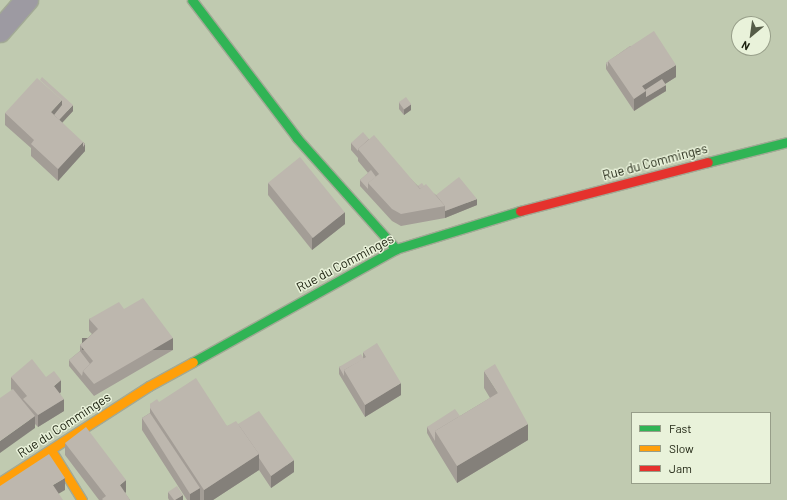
<!DOCTYPE html>
<html>
<head>
<meta charset="utf-8">
<style>
  body { margin:0 }
  #map { position:relative; width:787px; height:500px; overflow:hidden; background:#c0cab0; font-family:Barlow,sans-serif }
  div>[style] { position:absolute }
  [style*='--x'] { left:calc(var(--x)*1px); top:calc(var(--y)*1px); width:calc(var(--w)*1px); rotate:calc(var(--a)*1deg) }
  .roads { filter:drop-shadow(1px 0 #a2a995) drop-shadow(-1px 0 #a2a995) drop-shadow(0 1px #a2a995) drop-shadow(0 -1px #a2a995) }
  .street>* { height:22px; margin:-11px; padding:0 11px; transform-origin:11px; border-radius:11px; background:#9d9aa2 }
  .fast>* { height:9px; margin:-4.5px; padding:0 4.5px; transform-origin:4.5px; border-radius:4.5px; background:#30b455 }
  .slow>* { height:9px; margin:-4.5px; padding:0 4.5px; transform-origin:4.5px; border-radius:4.5px; background:#ff9f0a }
  .jam>* { height:9px; margin:-4.5px; padding:0 4.5px; transform-origin:4.5px; border-radius:4.5px; background:#e5322d }
  .wall>* { inset:0; background:#a39d96 }
  .shaded-wall>* { inset:0; background:#84807a; transform-origin:0 0 }
  .building>* { inset:0; background:#bdb7ae; transform-origin:0 0 }
  span { translate:-50% -50%; white-space:nowrap; text-align:center; line-height:1.15; -webkit-text-stroke:3px #e9f2da; paint-order:stroke }
  .street-label { font-size:13px; color:#1c210f }
  .legend { position:absolute; left:631px; top:412px; width:140px; height:72px; box-sizing:border-box; background:#e9f2da; border:1px solid #979e89; margin:0; padding:5px 7px; list-style:none; font-size:12px; color:#1c210f }
  .legend li { display:flex; align-items:center; gap:8px; height:20px }
  .legend b { width:20px; border:1px solid #979e89 }
  .north { position:absolute; left:731px; top:16px; width:40px; height:40px; box-sizing:border-box; background:#e9f2da; border:1px solid #979e89; border-radius:50%; rotate:209deg; font-size:11px; font-weight:700; line-height:16px; text-align:center; color:#1c210f }
  .north::after { content:''; display:block; margin:auto; width:14px; height:18px; background:#555c47; clip-path:polygon(50% 0,100% 100%,50% 72%,0 100%) }
</style>
</head>
<body>
<div id="map">
  <div class="roads">
    <div class="street">
      <div style="--x:0;--y:31;--w:41;--a:-48.9"></div>
    </div>
    <div class="fast">
      <div style="--x:192;--y:0;--w:173;--a:52.7"></div>
      <div style="--x:297;--y:138;--w:149;--a:48.3"></div>
      <div style="--x:708;--y:162;--w:81;--a:-14.2"></div>
      <div style="--x:193;--y:362;--w:232;--a:-29.1"></div>
      <div style="--x:396;--y:249;--w:130;--a:-17"></div>
    </div>
    <div class="slow">
      <div style="--x:51;--y:450;--w:59;--a:58.2"></div>
      <div style="--x:0;--y:482;--w:177;--a:-32.8"></div>
      <div style="--x:149;--y:386;--w:50;--a:-28.6"></div>
    </div>
    <div class="jam">
      <div style="--x:520;--y:211;--w:194;--a:-14.6"></div>
    </div>
  </div>
  <div class="wall">
    <div style="clip-path:polygon(630px 46px,676px 77px,665px 84px,666px 91px,634px 111px,606px 69px,606px 63px)"></div>
    <div style="clip-path:polygon(399px 102px,411px 110px,404px 115px,399px 109px)"></div>
    <div style="clip-path:polygon(73px 111px,62px 123px,85px 151px,58px 181px,31px 156px,31px 148px,5px 125px,5px 113px)"></div>
    <div style="clip-path:polygon(369px 139px,418px 186px,424px 186px,436px 195px,477px 205px,445px 218px,401px 226px,392px 221px,360px 186px,360px 180px,368px 173px,358px 161px,358px 158px,351px 150px,351px 143px)"></div>
    <div style="clip-path:polygon(268px 183px,345px 224px,312px 250px,268px 195px)"></div>
    <div style="clip-path:polygon(124px 309px,173px 350px,94px 396px,69px 366px,69px 360px,80px 351px,80px 345px,92px 334px,89px 331px,89px 319px)"></div>
    <div style="clip-path:polygon(363px 352px,401px 395px,365px 417px,339px 374px,339px 367px,363px 358px)"></div>
    <div style="clip-path:polygon(484px 371px,528px 440px,457px 483px,435px 447px,427px 433px,427px 427px,460px 416px,490px 398px,484px 388px)"></div>
    <div style="clip-path:polygon(11px 377px,61px 392px,60px 393px,64px 411px,38px 427px,35px 424px,35px 428px,11px 389px)"></div>
    <div style="clip-path:polygon(159px 402px,227px 426px,238px 424px,294px 472px,271px 488px,259px 470px,213px 500px,187px 500px,142px 430px,142px 418px,150px 413px,150px 404px)"></div>
    <div style="clip-path:polygon(65px 443px,126px 492px,125px 493px,130px 500px,99px 500px,65px 455px)"></div>
    <div style="clip-path:polygon(168px 492px,183px 500px,169px 500px,168px 498px)"></div>
  </div>
  <div class="shaded-wall">
    <div style="clip-path:polygon(676px 65px,676px 77px,646px 96px,646px 103px,634px 111px,634px 99px,642px 86px)"></div>
    <div style="clip-path:polygon(666px 85px,666px 91px,646px 103px,646px 97px)"></div>
    <div style="clip-path:polygon(62px 100px,62px 112px,54px 121px,51px 112px)"></div>
    <div style="clip-path:polygon(411px 104px,411px 110px,404px 115px,404px 109px)"></div>
    <div style="clip-path:polygon(73px 105px,73px 111px,59px 126px,59px 120px)"></div>
    <div style="clip-path:polygon(83px 142px,85px 144px,85px 151px,58px 181px,58px 169px)"></div>
    <div style="clip-path:polygon(477px 199px,477px 205px,445px 218px,445px 211px)"></div>
    <div style="clip-path:polygon(345px 212px,345px 224px,312px 250px,312px 238px)"></div>
    <div style="left:173px;top:338px;width:12px;height:91px;rotate:90deg"></div>
    <div style="clip-path:polygon(61px 380px,61px 392px,54px 398px,54px 386px)"></div>
    <div style="clip-path:polygon(401px 383px,401px 395px,365px 417px,365px 405px)"></div>
    <div style="clip-path:polygon(64px 399px,64px 411px,38px 427px,38px 415px)"></div>
    <div style="clip-path:polygon(35px 416px,35px 428px,0 453px,0 441px)"></div>
    <div style="clip-path:polygon(528px 424px,528px 440px,457px 483px,457px 466px)"></div>
    <div style="clip-path:polygon(259px 454px,259px 470px,213px 500px,204px 500px,204px 490px)"></div>
    <div style="clip-path:polygon(294px 460px,294px 472px,271px 488px,271px 476px)"></div>
    <div style="clip-path:polygon(65px 478px,65px 490px,53px 497px,53px 485px)"></div>
    <div style="clip-path:polygon(126px 480px,126px 492px,120px 497px,120px 485px)"></div>
    <div style="clip-path:polygon(200px 488px,200px 500px,190px 500px,190px 494px)"></div>
    <div style="clip-path:polygon(183px 495px,183px 500px,175px 500px)"></div>
  </div>
  <div class="building">
    <div style="clip-path:polygon(654px 31px,676px 65px,642px 86px,646px 91px,634px 99px,608px 61px)"></div>
    <div style="clip-path:polygon(630px 46px,630px 47px,608px 61px,608px 67px,606px 63px)"></div>
    <div style="clip-path:polygon(42px 77px,73px 105px,59px 120px,69px 129px,54px 115px,62px 105px,62px 100px,40px 80px)"></div>
    <div style="clip-path:polygon(37px 78px,62px 100px,51px 112px,83px 142px,58px 169px,31px 144px,34px 140px,5px 113px)"></div>
    <div style="clip-path:polygon(662px 79px,666px 85px,646px 97px,646px 91px,645px 90px)"></div>
    <div style="left:406px;top:97px;width:9px;height:9px;rotate:54deg"></div>
    <div style="clip-path:polygon(363px 132px,369px 139px,358px 149px,358px 151px,351px 143px)"></div>
    <div style="clip-path:polygon(374px 135px,420px 189px,426px 184px,445px 206px,401px 214px,392px 209px,368px 183px,379px 174px,358px 149px)"></div>
    <div style="clip-path:polygon(83px 142px,85px 144px,83px 147px)"></div>
    <div style="left:300px;top:157px;width:71px;height:41px;rotate:51deg"></div>
    <div style="clip-path:polygon(371px 170px,376px 177px,368px 183px,368px 189px,360px 180px)"></div>
    <div style="clip-path:polygon(459px 177px,477px 199px,445px 211px,445px 206px,436px 195px)"></div>
    <div style="left:422px;top:183px;width:4px;height:5px;rotate:56deg"></div>
    <div style="clip-path:polygon(143px 298px,173px 338px,94px 384px,83px 371px,93px 361px,80px 345px,98px 329px,89px 319px,119px 302px,124px 309px)"></div>
    <div style="clip-path:polygon(377px 343px,401px 383px,365px 405px,344px 370px,366px 357px,363px 352px)"></div>
    <div style="clip-path:polygon(80px 351px,90px 364px,83px 371px,82px 376px,69px 360px)"></div>
    <div style="clip-path:polygon(361px 354px,364px 359px,344px 370px,344px 376px,339px 367px)"></div>
    <div style="clip-path:polygon(32px 359px,46px 377px,54px 371px,61px 380px,54px 386px,64px 399px,38px 415px,23px 399px,27px 396px,11px 377px)"></div>
    <div style="clip-path:polygon(495px 364px,528px 424px,457px 466px,435px 431px,498px 393px,484px 371px)"></div>
    <div style="clip-path:polygon(196px 378px,227px 426px,236px 421px,259px 454px,204px 490px,150px 408px,150px 404px,157px 399px,159px 402px)"></div>
    <div style="clip-path:polygon(13px 389px,35px 416px,0 441px,0 398px)"></div>
    <div style="clip-path:polygon(455px 409px,460px 416px,435px 431px,435px 441px,427px 427px)"></div>
    <div style="clip-path:polygon(259px 411px,294px 460px,271px 476px,259px 458px,259px 454px,238px 424px)"></div>
    <div style="clip-path:polygon(150px 413px,200px 488px,190px 494px,142px 418px)"></div>
    <div style="clip-path:polygon(86px 427px,126px 480px,120px 485px,130px 500px,103px 500px,102px 499px,106px 496px,65px 443px)"></div>
    <div style="clip-path:polygon(49px 454px,65px 478px,53px 485px,63px 500px,0 500px,0 486px)"></div>
    <div style="clip-path:polygon(177px 486px,183px 495px,175px 500px,174px 500px,168px 492px)"></div>
  </div>
  <div class="street-label">
    <span style="left:655px;top:162px;rotate:-15deg">Rue du Comminges</span>
    <span style="left:345px;top:263px;rotate:-28deg">Rue du Comminges</span>
    <span style="left:64px;top:425px;rotate:-33deg">Rue du Comminges</span>
  </div>
  <ul class="legend">
  <li><b style="height:5px;background:#30b455"></b>Fast</li>
  <li><b style="height:5px;background:#ff9f0a"></b>Slow</li>
  <li><b style="height:5px;background:#e5322d"></b>Jam</li>
  </ul>
  <div class="north">N</div>
</div>
</body>
</html>
